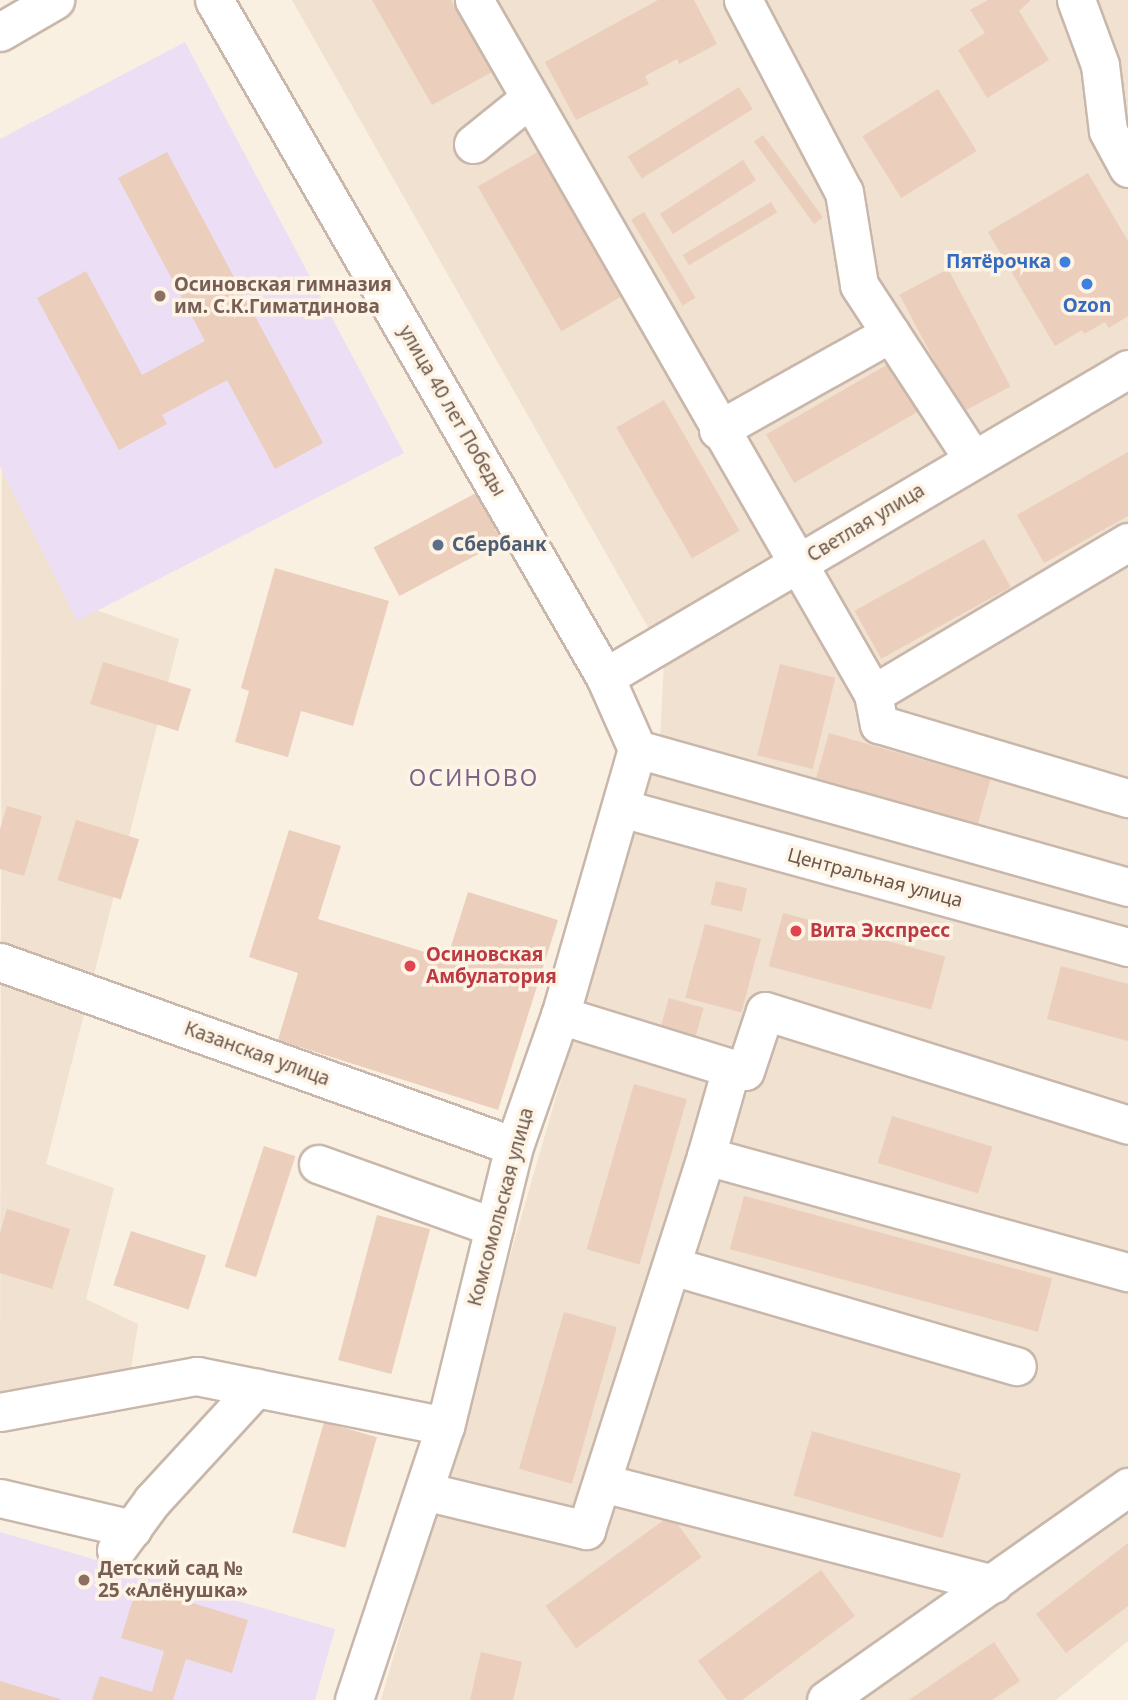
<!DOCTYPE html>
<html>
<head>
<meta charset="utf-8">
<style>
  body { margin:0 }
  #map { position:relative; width:1128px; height:1700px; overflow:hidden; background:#f9f0e1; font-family:"Noto Sans",sans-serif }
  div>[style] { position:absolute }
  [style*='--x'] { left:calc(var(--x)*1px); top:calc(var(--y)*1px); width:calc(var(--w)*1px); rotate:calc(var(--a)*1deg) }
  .residential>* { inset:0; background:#f0e1d0 }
  .education>* { inset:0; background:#ecdef5 }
  .building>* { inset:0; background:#ebcebb; transform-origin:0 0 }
  .roads { filter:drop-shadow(2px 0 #c8b7aa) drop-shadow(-2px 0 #c8b7aa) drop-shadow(0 2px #c8b7aa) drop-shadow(0 -2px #c8b7aa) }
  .minor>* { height:37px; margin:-18.5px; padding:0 18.5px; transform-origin:18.5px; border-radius:18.5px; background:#fff }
  .dots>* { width:19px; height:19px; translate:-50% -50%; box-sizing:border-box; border:4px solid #fdf4e6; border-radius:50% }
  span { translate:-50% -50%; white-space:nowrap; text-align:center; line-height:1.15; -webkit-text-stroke:7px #fdf4e6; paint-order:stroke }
  .shop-label { font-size:19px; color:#366cbe; font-weight:700 }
  .right { translate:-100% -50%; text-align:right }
  .education-label { font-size:19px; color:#785e54; font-weight:700 }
  .left { translate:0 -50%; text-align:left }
  .street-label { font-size:19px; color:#6d574b }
  .service-label { font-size:19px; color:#4e5e75; font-weight:700 }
  .health-label { font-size:19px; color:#be3a42; font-weight:700 }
  .quarter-label { font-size:23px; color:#7c638a; letter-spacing:2px }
</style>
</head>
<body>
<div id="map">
  <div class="residential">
    <div style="clip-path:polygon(292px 0,1128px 0,1128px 353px,649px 629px)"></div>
    <div style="clip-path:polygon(1128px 390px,1128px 1641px,1056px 1700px,381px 1700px,660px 739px,664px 662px)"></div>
    <div style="clip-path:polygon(2px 465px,67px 600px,179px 639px,46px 1164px,114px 1188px,86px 1299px,138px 1324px,129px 1382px,0 1400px)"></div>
  </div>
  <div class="education">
    <div style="clip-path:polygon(185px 42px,404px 453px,77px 621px,0 466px,0 139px)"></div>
    <div style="clip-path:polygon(0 1532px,335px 1629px,315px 1700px,0 1700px)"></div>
  </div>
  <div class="building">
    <div style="clip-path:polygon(372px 0,451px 0,492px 72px,432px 105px)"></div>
    <div style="clip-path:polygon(658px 0,694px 0,717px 44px,679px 64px,677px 59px,645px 76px,649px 84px,576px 120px,545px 62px)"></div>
    <div style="clip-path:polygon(988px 0,1031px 0,1019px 11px,1049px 60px,987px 98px,958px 50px,985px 33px,970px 10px)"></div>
    <div style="left:739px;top:87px;width:26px;height:131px;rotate:58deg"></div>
    <div style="left:938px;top:89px;width:73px;height:89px;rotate:58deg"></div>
    <div style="left:763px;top:135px;width:102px;height:11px;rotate:54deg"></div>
    <div style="left:541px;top:150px;width:167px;height:73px;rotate:60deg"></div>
    <div style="clip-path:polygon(167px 152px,323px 443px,275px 469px,227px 380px,162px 415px,167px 424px,119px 450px,37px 298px,86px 271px,142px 375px,205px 341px,118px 178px)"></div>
    <div style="left:743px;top:160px;width:24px;height:99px;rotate:57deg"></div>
    <div style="clip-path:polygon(1088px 173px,1128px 241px,1128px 316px,1109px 328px,1105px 322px,1084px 334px,1082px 330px,1055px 346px,988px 232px)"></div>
    <div style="left:771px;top:202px;width:12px;height:103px;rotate:59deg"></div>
    <div style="left:644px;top:212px;width:100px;height:15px;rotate:59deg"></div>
    <div style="left:948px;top:269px;width:133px;height:55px;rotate:62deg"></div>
    <div style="left:890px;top:363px;width:56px;height:143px;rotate:60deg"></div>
    <div style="left:664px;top:400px;width:151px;height:55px;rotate:60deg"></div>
    <div style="clip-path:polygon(1128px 452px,1128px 516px,1044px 563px,1017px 515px)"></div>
    <div style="left:476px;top:493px;width:55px;height:116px;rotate:62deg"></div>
    <div style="left:984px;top:539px;width:55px;height:148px;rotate:61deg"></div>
    <div style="clip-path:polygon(275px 568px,389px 601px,353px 726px,301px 711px,288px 757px,235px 742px,249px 691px,241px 688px)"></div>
    <div style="left:103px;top:662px;width:92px;height:44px;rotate:17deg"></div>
    <div style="left:780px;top:664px;width:57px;height:94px;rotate:14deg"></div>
    <div style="left:829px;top:733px;width:168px;height:55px;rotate:16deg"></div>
    <div style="clip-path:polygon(7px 806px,42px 816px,24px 876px,0 869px,0 829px)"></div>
    <div style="left:76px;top:820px;width:66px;height:63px;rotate:17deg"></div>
    <div style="clip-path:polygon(289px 830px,341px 846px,318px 919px,447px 959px,468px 892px,558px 920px,498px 1110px,278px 1040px,298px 973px,249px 957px)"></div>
    <div style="left:716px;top:881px;width:32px;height:24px;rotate:13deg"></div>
    <div style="left:783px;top:913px;width:168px;height:55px;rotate:15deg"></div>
    <div style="left:705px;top:924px;width:58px;height:76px;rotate:15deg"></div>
    <div style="clip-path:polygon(1061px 966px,1128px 984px,1128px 1041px,1047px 1019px)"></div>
    <div style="left:669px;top:998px;width:36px;height:32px;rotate:16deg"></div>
    <div style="left:634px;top:1084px;width:55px;height:172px;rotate:16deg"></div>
    <div style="left:892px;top:1116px;width:105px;height:49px;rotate:17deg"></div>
    <div style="left:264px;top:1146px;width:33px;height:127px;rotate:18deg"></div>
    <div style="left:744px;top:1196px;width:319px;height:55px;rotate:15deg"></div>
    <div style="clip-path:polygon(7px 1209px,70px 1229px,52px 1289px,0 1273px,0 1232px)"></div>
    <div style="left:377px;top:1215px;width:55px;height:150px;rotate:15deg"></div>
    <div style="left:131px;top:1231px;width:79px;height:57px;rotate:18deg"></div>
    <div style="left:564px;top:1312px;width:55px;height:163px;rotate:16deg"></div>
    <div style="left:324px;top:1422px;width:55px;height:115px;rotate:16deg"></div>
    <div style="left:812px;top:1431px;width:155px;height:67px;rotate:16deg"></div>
    <div style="left:671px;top:1515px;width:52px;height:155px;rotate:54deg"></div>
    <div style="clip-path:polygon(1128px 1543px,1128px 1606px,1066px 1653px,1036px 1614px)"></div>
    <div style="clip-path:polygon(821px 1570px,855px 1616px,742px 1700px,727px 1700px,698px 1661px)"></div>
    <div style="clip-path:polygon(137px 1586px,248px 1620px,232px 1673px,186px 1659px,173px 1700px,92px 1700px,100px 1676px,152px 1692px,164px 1651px,121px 1638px)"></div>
    <div style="clip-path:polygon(994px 1642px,1020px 1681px,992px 1700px,909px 1700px)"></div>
    <div style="clip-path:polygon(481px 1652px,522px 1662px,513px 1700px,470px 1700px)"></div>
    <div style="clip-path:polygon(0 1681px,60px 1699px,60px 1700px,0 1700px)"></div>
  </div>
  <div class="roads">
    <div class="minor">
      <div style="--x:214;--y:0;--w:782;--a:59.99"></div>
      <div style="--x:605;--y:677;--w:79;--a:66"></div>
      <div style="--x:637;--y:749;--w:277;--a:106.1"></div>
      <div style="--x:560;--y:1015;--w:139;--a:109.3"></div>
      <div style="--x:514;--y:1146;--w:288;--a:103.8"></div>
      <div style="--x:445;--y:1426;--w:289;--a:108.4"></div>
      <div style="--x:474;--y:0;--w:801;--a:60.1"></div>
      <div style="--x:873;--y:694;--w:297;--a:-30.8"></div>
      <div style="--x:743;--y:0;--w:217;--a:62.3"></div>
      <div style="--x:844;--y:192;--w:94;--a:80.8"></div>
      <div style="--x:859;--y:285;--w:208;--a:56.8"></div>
      <div style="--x:1076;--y:0;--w:69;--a:69.7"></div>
      <div style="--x:1100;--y:65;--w:66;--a:83.1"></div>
      <div style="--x:1108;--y:131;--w:42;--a:61.6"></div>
      <div style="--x:0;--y:32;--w:64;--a:-30.2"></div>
      <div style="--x:473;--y:144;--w:73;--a:-38.9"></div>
      <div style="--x:718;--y:430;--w:198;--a:-29.3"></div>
      <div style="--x:605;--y:677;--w:607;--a:-30.49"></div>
      <div style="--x:873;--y:694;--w:31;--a:79"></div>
      <div style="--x:879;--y:724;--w:260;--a:16.6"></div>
      <div style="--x:637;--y:749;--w:510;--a:15.7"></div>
      <div style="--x:621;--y:808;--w:526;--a:15.33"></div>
      <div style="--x:0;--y:962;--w:546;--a:19.7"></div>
      <div style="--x:731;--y:1068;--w:14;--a:12"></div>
      <div style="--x:745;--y:1071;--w:63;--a:-71.6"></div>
      <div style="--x:765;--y:1011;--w:380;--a:17.4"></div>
      <div style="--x:706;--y:1156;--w:438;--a:15.4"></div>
      <div style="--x:318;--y:1164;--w:187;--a:19.7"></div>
      <div style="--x:672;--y:1266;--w:359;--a:16.2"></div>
      <div style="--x:0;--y:1412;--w:200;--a:-10.4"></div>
      <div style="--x:197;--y:1376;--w:253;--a:11.4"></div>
      <div style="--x:603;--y:1483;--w:403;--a:14.5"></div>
      <div style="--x:424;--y:1491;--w:167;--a:13.5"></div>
      <div style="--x:586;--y:1530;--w:393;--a:-72.2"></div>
      <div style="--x:706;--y:1156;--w:91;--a:-74.1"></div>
      <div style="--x:731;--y:1068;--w:179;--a:-162.8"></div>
      <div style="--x:0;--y:1498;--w:136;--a:13.2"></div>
      <div style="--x:116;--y:1550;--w:61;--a:-53.7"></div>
      <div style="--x:152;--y:1501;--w:154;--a:-47.4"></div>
      <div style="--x:826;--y:1700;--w:370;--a:-35.2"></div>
    </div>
  </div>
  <div class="dots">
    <div style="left:1065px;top:262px;background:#3f7fe0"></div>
    <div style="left:1087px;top:284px;background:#3f7fe0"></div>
    <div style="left:160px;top:296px;background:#8d6e63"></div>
    <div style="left:438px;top:545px;background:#5c6f8a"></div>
    <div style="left:796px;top:931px;background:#e0444e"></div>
    <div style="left:410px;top:966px;background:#e0444e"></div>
    <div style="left:84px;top:1580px;background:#8d6e63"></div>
  </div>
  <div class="shop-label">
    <span class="right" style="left:1051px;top:262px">Пятёрочка</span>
    <span style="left:1087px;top:306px">Ozon</span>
  </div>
  <div class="education-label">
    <span class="left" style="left:174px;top:296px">Осиновская гимназия<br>им. С.К.Гиматдинова</span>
    <span class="left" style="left:98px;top:1580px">Детский сад №<br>25 «Алёнушка»</span>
  </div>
  <div class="street-label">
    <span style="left:452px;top:411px;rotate:60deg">улица 40 лет Победы</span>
    <span style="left:866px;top:523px;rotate:-31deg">Светлая улица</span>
    <span style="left:875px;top:878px;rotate:15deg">Центральная улица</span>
    <span style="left:257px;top:1054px;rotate:20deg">Казанская улица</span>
    <span style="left:501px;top:1207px;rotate:-75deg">Комсомольская улица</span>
  </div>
  <div class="service-label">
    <span class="left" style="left:452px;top:545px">Сбербанк</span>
  </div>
  <div class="health-label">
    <span class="left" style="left:810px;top:931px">Вита Экспресс</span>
    <span class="left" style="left:426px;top:966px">Осиновская<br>Амбулатория</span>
  </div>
  <div class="quarter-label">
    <span style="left:474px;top:777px">ОСИНОВО</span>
  </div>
</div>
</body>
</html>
